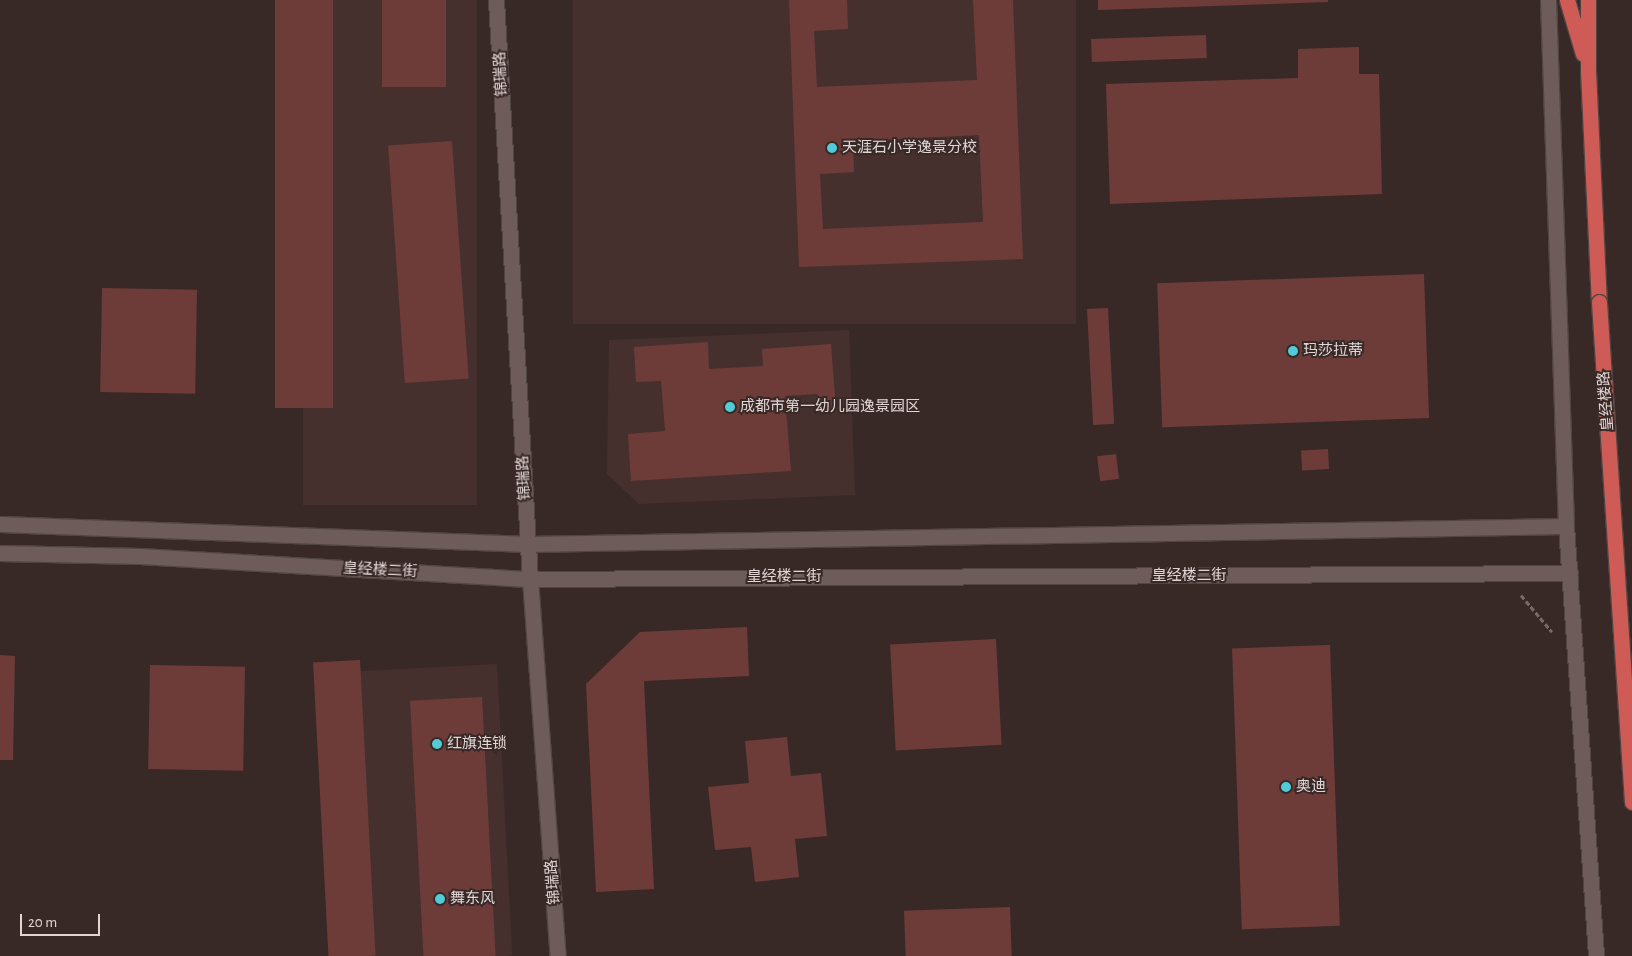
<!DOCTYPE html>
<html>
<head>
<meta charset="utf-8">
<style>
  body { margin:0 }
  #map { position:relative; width:1632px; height:956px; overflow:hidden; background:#382927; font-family:"Alegreya Sans","Noto Sans SC",sans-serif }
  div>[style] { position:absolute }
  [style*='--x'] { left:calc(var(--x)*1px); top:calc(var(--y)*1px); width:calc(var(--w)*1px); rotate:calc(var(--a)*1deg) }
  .built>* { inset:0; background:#46302e; transform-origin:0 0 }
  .building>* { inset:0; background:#6e3c38; transform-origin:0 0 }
  .path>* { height:3px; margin-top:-1.5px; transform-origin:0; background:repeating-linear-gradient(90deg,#776a68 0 5px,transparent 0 7.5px) }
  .roads { filter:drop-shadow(1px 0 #514543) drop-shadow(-1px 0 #514543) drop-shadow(0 1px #514543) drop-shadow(0 -1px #514543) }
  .minor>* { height:15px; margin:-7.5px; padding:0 7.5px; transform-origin:7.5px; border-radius:7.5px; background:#6d5c5a }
  .tertiary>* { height:15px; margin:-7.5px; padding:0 7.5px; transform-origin:7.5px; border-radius:7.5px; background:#6d5c5a }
  .secondary>* { height:15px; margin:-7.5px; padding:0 7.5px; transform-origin:7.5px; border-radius:7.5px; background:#6d5c5a }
  .trunk>* { height:15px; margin:-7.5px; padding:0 7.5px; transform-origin:7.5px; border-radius:7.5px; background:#ce5b56 }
  .bridges { filter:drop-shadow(1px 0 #514543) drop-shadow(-1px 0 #514543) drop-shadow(0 1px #514543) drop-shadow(0 -1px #514543) }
  .trunk-bridge>* { height:15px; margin:-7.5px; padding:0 7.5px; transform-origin:7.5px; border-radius:7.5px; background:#ce5b56 }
  .dots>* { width:14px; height:14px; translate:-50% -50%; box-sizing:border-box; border:2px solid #382927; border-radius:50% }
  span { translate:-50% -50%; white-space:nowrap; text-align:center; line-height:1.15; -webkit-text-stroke:4px #382927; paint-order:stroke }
  .street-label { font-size:15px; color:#e1d6d5 }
  .poi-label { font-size:15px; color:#e1d6d5 }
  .left { translate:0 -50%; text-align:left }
  .scale { position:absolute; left:20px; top:914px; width:80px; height:22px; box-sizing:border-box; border:2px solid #e1d6d5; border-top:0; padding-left:6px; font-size:15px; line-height:18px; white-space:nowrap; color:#e1d6d5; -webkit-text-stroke:4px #382927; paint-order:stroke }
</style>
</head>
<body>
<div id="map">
  <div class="built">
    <div style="left:303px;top:0;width:174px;height:505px"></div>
    <div style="left:573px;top:0;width:503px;height:324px"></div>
    <div style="clip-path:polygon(849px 330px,855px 495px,639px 504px,607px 474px,609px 340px)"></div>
    <div style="left:497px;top:664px;width:292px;height:150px;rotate:87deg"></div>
  </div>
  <div class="building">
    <div style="left:275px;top:0;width:58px;height:408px"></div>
    <div style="left:382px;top:0;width:64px;height:87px"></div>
    <div style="clip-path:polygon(evenodd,789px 0,847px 0,848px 29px,814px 31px,817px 87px,977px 80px,973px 0,1013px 0,1023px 259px,799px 267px,789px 0,979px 135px,983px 222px,823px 229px,820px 174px,854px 172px,853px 141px,979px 135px)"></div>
    <div style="clip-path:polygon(1098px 0,1328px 0,1328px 2px,1098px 10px)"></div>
    <div style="left:1206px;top:35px;width:23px;height:115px;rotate:88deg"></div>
    <div style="clip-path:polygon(1359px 47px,1359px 74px,1379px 74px,1382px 194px,1110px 204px,1106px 84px,1298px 78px,1298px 49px)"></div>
    <div style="left:452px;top:141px;width:238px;height:64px;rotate:86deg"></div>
    <div style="left:1424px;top:274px;width:144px;height:267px;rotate:88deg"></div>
    <div style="left:102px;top:288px;width:95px;height:104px;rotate:1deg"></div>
    <div style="left:1108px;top:308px;width:116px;height:21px;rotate:87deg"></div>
    <div style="clip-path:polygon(708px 342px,709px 369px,763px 366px,762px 349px,831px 344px,836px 409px,817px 410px,817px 394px,785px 396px,791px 471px,631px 481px,628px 434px,665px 431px,661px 381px,636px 382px,634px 347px)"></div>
    <div style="left:1328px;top:449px;width:20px;height:27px;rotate:87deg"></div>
    <div style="left:1116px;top:454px;width:25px;height:19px;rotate:83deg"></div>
    <div style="clip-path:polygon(747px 627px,749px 676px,644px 681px,654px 889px,596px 892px,586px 684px,640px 632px)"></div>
    <div style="left:996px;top:639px;width:106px;height:106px;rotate:87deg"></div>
    <div style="left:1330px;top:645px;width:281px;height:98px;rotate:88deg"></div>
    <div style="clip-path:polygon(0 655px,15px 656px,13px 760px,0 760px)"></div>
    <div style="left:360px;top:660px;width:296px;height:47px;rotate:87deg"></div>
    <div style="left:150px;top:665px;width:95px;height:104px;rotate:1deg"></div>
    <div style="left:482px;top:697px;width:259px;height:72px;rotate:87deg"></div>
    <div style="clip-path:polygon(787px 737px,791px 776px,821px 773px,827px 836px,795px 839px,799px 877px,755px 882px,751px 847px,715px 850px,708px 787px,749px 783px,745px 741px)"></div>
    <div style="left:1010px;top:907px;width:49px;height:106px;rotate:88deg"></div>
  </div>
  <div class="path">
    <div style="--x:1521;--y:595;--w:48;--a:50"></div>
  </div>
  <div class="roads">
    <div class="minor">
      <div style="--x:0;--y:524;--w:528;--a:2.17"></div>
      <div style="--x:528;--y:544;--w:1038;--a:-0.99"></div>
      <div style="--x:0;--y:553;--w:140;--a:1.2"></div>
      <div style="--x:140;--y:556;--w:391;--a:3.4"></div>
      <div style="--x:530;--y:579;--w:1040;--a:-0.33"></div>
    </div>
    <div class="tertiary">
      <div style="--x:496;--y:0;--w:580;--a:86.64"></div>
      <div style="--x:530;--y:579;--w:378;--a:85.8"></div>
    </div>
    <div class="secondary">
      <div style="--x:1548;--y:0;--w:526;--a:88.04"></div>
      <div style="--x:1566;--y:526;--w:431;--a:86"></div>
    </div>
    <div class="trunk">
      <div style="--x:1567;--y:0;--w:56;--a:73.5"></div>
      <div style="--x:1588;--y:0;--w:71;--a:90"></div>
      <div style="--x:1588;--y:71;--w:231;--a:87.3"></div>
    </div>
  </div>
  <div class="bridges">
    <div class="trunk-bridge">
      <div style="--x:1599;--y:302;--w:501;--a:86.22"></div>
    </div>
  </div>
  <div class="dots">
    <div style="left:832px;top:148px;background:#52cbd9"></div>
    <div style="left:1293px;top:351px;background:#52cbd9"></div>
    <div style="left:730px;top:407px;background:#52cbd9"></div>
    <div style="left:437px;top:744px;background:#52cbd9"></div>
    <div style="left:1286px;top:787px;background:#52cbd9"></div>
    <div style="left:440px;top:899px;background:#52cbd9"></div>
  </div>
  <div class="street-label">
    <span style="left:501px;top:74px;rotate:-93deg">锦瑞路</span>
    <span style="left:1606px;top:401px;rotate:-94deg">皇经楼路</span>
    <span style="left:524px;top:478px;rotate:-93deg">锦瑞路</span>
    <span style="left:380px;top:570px;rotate:3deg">皇经楼二街</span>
    <span style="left:1189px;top:576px">皇经楼二街</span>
    <span style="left:784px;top:577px">皇经楼二街</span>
    <span style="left:553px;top:882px;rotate:-94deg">锦瑞路</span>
  </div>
  <div class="poi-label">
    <span class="left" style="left:842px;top:148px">天涯石小学逸景分校</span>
    <span class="left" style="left:1303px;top:351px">玛莎拉蒂</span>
    <span class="left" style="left:740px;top:407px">成都市第一幼儿园逸景园区</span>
    <span class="left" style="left:447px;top:744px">红旗连锁</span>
    <span class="left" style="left:1296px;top:787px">奥迪</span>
    <span class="left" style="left:450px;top:899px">舞东风</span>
  </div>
  <div class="scale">20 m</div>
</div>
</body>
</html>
